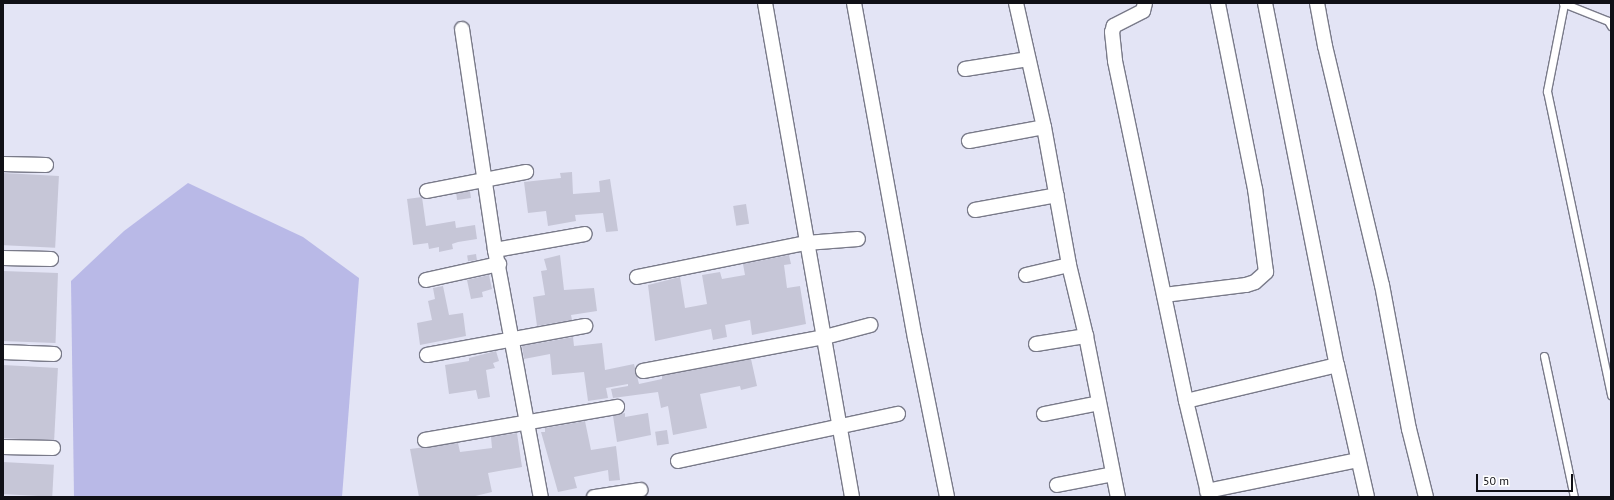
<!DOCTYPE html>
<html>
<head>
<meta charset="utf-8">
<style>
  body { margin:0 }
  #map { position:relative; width:1614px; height:500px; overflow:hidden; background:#e3e4f5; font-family:"PT Sans",sans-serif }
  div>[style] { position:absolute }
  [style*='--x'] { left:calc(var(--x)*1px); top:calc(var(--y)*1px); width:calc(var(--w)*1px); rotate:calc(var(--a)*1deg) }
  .water>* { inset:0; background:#b9b9e7 }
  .building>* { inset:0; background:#c6c6d7; transform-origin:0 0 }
  .roads { filter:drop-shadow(1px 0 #797a89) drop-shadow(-1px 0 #797a89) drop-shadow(0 1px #797a89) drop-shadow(0 -1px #797a89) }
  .service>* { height:7px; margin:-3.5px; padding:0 3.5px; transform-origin:3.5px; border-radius:3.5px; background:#fff }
  .minor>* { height:14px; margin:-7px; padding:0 7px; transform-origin:7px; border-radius:7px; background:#fff }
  span { translate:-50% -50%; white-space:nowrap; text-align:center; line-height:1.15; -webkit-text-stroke:4px #fff; paint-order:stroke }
  .frame { position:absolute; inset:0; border:4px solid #101016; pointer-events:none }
  .scale { position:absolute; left:1476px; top:474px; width:97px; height:18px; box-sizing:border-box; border:2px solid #101016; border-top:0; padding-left:5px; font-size:12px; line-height:14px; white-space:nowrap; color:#101016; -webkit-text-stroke:3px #fff; paint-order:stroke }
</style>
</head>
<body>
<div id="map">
  <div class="water">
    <div style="clip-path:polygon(188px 183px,303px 237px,359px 278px,342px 497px,74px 497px,71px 281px,124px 231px)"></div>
  </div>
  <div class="building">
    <div style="clip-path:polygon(572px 172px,573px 194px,600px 192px,599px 181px,610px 179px,618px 231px,606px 232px,603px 213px,575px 215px,576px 221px,548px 226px,546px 211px,528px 213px,524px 182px,561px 178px,560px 173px)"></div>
    <div style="left:3px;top:173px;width:56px;height:72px;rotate:3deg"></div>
    <div style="left:470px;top:191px;width:7px;height:14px;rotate:82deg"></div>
    <div style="clip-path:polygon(422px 197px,426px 226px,455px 221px,456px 228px,475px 225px,477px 239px,458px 242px,452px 244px,453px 249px,439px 252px,439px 247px,429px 249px,428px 243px,413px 245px,407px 199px)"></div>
    <div style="left:746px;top:204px;width:20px;height:13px;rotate:81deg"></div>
    <div style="left:476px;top:254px;width:6px;height:9px;rotate:81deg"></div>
    <div style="clip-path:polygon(560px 255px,564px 290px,594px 288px,597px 311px,571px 315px,572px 320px,537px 326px,533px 297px,545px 295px,541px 271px,547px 270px,544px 259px)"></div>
    <div style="clip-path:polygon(789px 255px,791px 264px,784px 265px,787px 288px,800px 286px,806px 324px,752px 335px,750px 320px,725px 325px,727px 337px,713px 340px,711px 329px,655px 341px,648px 285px,680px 277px,685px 308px,707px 304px,702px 275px,720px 272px,722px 279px,745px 275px,743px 264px)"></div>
    <div style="left:3px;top:271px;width:55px;height:70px;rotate:2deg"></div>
    <div style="clip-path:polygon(489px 275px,492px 289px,482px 292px,483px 297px,471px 299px,467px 280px)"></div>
    <div style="clip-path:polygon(443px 286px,449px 315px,463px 313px,466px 336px,420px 345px,417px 323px,432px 320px,428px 301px,435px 299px,433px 288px)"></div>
    <div style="clip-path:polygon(573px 337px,574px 346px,602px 343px,605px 370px,634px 364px,639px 384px,662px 379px,662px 376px,751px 359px,757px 386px,741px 390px,740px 386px,700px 394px,707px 428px,673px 435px,668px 406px,661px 408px,658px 392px,613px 398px,611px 389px,628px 386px,628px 384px,606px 388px,608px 398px,588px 401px,584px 372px,552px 375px,550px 354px,524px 359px,522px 346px)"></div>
    <div style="clip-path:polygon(496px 351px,499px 361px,493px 363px,495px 368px,486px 370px,490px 397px,478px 399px,476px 390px,449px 394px,445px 365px,469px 361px,469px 358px)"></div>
    <div style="left:3px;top:365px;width:55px;height:73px;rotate:3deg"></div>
    <div style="clip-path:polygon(625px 413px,625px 417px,648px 413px,651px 435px,617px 442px,613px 416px)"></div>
    <div style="clip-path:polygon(585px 421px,591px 450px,616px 446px,620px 480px,609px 481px,608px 470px,574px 477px,577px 488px,558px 492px,541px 432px,545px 432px,545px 428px)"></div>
    <div style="left:667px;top:430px;width:14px;height:12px;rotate:82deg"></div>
    <div style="clip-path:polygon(517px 433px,522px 467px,488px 473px,492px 492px,471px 497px,419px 497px,410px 449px,458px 443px,460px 452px,492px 448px,491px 437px)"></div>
    <div style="left:3px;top:462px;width:51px;height:32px;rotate:3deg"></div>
  </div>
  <div class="roads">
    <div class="service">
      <div style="--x:1563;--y:3;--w:48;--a:21.8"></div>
      <div style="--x:1608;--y:21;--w:6;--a:59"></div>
      <div style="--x:1564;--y:4;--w:89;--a:101.1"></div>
      <div style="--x:1547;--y:91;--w:311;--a:78.1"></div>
      <div style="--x:1544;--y:356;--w:144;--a:78"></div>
    </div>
    <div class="minor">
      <div style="--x:765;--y:3;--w:502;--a:80.01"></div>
      <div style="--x:854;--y:3;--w:341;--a:79.7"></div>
      <div style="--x:915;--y:338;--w:162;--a:78.6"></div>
      <div style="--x:1016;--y:3;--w:127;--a:77.3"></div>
      <div style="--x:1044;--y:127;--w:140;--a:79.7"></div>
      <div style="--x:1069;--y:265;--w:73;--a:76.5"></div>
      <div style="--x:1086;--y:336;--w:164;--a:78.8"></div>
      <div style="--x:1145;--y:3;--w:8;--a:104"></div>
      <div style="--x:1143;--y:11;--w:33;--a:153"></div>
      <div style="--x:1114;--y:26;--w:6;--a:108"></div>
      <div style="--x:1112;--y:32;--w:29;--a:84"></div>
      <div style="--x:1115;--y:61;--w:347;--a:78.2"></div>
      <div style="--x:1186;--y:401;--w:99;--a:76.5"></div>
      <div style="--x:1265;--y:3;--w:369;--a:78.8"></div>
      <div style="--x:1337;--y:365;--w:135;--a:77.2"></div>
      <div style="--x:1317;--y:3;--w:44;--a:79.5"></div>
      <div style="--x:1325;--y:46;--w:246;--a:76.6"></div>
      <div style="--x:1382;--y:285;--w:147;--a:79.4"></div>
      <div style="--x:1409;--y:429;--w:70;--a:76"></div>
      <div style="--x:462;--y:29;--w:223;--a:81.5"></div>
      <div style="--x:495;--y:250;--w:251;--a:79.5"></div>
      <div style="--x:965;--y:69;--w:64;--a:-9"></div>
      <div style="--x:969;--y:141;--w:76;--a:-10.6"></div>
      <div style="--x:3;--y:164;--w:43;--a:1.3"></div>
      <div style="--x:427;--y:191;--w:101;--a:-10.9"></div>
      <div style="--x:975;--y:210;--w:83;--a:-10.4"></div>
      <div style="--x:495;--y:250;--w:91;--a:-10.1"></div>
      <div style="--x:3;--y:258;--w:48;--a:1.2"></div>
      <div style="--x:1026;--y:275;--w:44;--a:-13.1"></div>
      <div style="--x:637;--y:277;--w:172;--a:-11.4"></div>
      <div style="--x:806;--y:243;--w:52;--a:-4.4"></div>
      <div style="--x:426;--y:280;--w:75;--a:-12.4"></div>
      <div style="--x:1164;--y:295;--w:83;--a:-7"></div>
      <div style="--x:1246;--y:285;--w:9;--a:-18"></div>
      <div style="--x:1255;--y:282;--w:15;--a:-42"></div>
      <div style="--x:1266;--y:272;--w:84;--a:-97.5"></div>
      <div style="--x:1255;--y:189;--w:190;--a:-101.3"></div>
      <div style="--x:1036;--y:344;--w:51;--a:-9.1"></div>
      <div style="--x:3;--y:352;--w:51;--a:2.2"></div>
      <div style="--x:427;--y:355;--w:161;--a:-10.4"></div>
      <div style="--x:643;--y:371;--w:185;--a:-10.6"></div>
      <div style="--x:825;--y:337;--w:47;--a:-14.9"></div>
      <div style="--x:1186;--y:401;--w:155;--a:-13.4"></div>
      <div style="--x:1044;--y:414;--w:56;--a:-11.3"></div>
      <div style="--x:425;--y:440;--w:195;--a:-9.8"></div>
      <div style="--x:3;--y:447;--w:50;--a:1.1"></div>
      <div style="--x:678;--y:461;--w:225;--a:-12.1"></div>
      <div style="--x:1057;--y:485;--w:57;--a:-11.1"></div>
      <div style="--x:1207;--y:491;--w:154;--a:-11.6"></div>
      <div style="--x:594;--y:497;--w:47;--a:-8.7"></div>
    </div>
  </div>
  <div class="frame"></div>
  <div class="scale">50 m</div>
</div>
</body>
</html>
